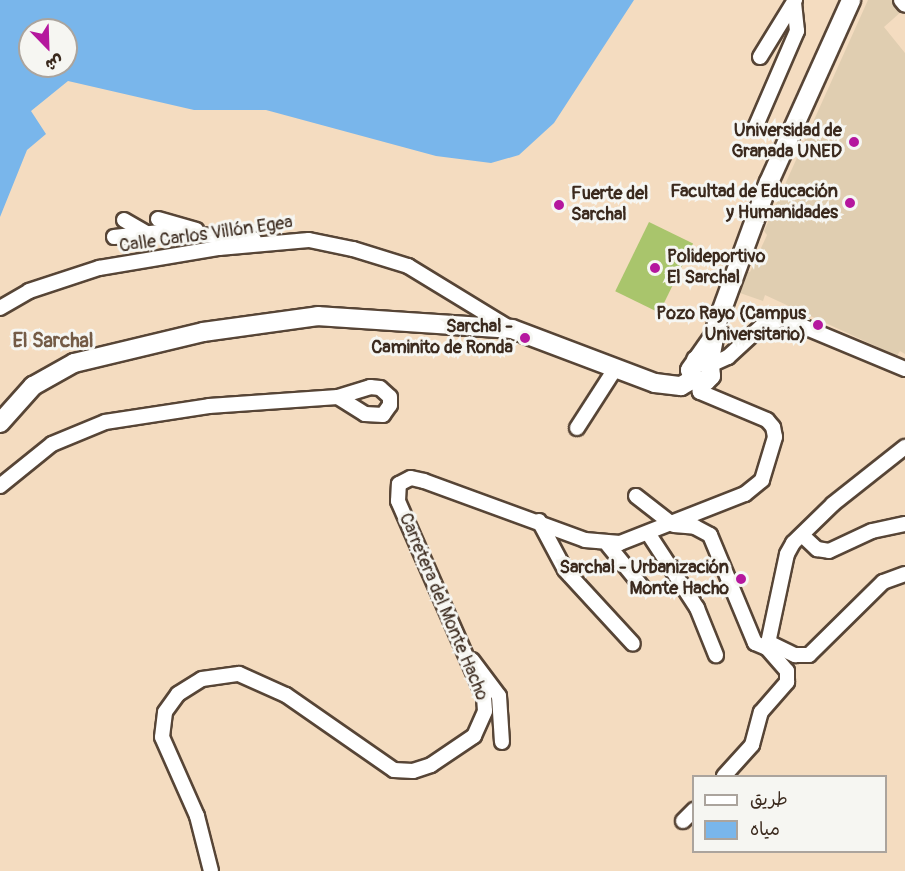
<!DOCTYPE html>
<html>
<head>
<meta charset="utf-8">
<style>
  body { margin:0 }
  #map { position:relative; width:905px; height:871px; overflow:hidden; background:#f4dcc0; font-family:Pangolin,"Playpen Sans Arabic",sans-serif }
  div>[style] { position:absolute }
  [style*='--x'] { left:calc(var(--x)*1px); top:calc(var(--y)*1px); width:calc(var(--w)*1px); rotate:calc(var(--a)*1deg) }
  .built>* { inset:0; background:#e0ceb1 }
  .green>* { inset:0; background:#a9c56c; transform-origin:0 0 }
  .water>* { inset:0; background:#79b6eb }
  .roads { filter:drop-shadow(2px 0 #574536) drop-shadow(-2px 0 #574536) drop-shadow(0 2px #574536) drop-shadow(0 -2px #574536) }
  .minor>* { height:14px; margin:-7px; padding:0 7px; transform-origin:7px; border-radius:7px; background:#fff }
  .major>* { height:18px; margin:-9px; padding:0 9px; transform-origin:9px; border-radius:9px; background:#fff }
  .dots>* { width:16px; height:16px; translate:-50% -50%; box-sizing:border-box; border:3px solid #f6f6f2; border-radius:50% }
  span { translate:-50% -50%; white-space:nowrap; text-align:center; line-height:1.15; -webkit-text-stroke:6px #f6f6f2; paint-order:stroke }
  .poi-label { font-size:18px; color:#3b2a1e; font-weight:700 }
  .right { translate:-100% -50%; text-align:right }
  .left { translate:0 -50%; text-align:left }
  .street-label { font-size:18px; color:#3b2a1e }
  .neighbourhood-label { font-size:20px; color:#745b46; font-weight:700 }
  .legend { position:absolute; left:692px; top:775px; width:195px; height:78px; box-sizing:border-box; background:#f6f6f2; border:2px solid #aba49d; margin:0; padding:8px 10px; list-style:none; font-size:18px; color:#3b2a1e }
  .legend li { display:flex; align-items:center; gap:12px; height:30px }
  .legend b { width:30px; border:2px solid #aba49d }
  .north { position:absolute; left:18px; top:18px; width:60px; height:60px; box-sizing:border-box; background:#f6f6f2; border:2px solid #aba49d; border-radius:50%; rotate:157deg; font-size:16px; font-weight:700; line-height:24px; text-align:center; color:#3b2a1e }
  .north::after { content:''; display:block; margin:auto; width:21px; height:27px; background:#b5179e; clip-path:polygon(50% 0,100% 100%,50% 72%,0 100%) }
</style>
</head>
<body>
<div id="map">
  <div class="built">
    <div style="clip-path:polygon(868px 0,893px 0,902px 11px,884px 27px,905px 53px,905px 354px,900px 351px,897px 356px,765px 295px,763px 301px,740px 293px,746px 272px,750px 272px,767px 235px,764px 231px)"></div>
  </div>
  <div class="green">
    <div style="left:649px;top:222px;width:49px;height:77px;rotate:26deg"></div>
  </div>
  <div class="water">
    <div style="clip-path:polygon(evenodd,0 0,634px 0,554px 123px,519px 155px,491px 163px,436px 156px,266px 110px,194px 110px,68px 81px,31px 111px,46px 134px,27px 150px,0 217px,0 0,30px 30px,66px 30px,66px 66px,30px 66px,30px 30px)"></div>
  </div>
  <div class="roads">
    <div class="minor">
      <div style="--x:901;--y:0;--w:6;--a:51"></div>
      <div style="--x:760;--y:57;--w:67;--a:-58.4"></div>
      <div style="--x:755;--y:128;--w:106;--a:-66.6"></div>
      <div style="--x:797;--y:31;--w:27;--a:-96"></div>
      <div style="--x:158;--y:219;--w:40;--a:16"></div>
      <div style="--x:124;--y:220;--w:24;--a:30"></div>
      <div style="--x:114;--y:237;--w:46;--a:-6.2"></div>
      <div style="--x:160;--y:232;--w:94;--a:4.3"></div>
      <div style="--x:0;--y:308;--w:34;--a:-30"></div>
      <div style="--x:29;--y:291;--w:74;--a:-18.2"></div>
      <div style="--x:99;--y:268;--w:122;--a:-9.5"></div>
      <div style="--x:219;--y:248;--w:90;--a:-5.1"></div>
      <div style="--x:309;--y:240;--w:45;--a:11.6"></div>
      <div style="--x:353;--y:249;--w:58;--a:17.2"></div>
      <div style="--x:408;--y:266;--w:117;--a:31.4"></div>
      <div style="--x:710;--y:365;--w:20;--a:-24"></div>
      <div style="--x:728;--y:357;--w:52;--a:-42.6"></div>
      <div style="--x:766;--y:322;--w:19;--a:-9"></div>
      <div style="--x:785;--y:319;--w:130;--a:22.6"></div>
      <div style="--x:370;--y:387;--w:10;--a:6"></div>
      <div style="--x:380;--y:388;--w:13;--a:42"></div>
      <div style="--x:390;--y:397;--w:8;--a:90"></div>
      <div style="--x:390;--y:405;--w:12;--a:125"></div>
      <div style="--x:383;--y:415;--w:18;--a:-177"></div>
      <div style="--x:365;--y:414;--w:32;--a:-148"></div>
      <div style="--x:338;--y:397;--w:34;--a:-17"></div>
      <div style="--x:577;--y:428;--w:70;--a:-57.2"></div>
      <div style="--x:0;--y:486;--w:67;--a:-38.9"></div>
      <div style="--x:52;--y:444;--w:57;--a:-22.5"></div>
      <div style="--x:105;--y:422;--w:105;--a:-8.7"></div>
      <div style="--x:209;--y:406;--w:129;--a:-4"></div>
      <div style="--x:636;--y:496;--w:46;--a:37.9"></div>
      <div style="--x:539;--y:521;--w:55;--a:62"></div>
      <div style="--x:565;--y:570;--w:100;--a:47.4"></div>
      <div style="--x:674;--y:525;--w:21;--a:5"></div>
      <div style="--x:695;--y:527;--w:17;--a:28"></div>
      <div style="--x:710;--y:535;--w:117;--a:67.4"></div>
      <div style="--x:755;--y:643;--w:13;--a:23"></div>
      <div style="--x:648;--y:533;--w:90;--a:56.8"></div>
      <div style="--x:697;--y:608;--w:51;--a:68"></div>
      <div style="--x:802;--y:535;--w:21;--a:43"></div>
      <div style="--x:817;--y:549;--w:12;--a:9"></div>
      <div style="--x:829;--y:551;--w:47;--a:-24.9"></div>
      <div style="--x:872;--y:531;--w:34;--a:-12"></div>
      <div style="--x:608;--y:545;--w:55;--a:50.9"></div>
      <div style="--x:770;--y:643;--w:28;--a:26"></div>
      <div style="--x:795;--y:655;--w:14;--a:0"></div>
      <div style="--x:809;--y:655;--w:104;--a:-44.6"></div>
      <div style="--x:883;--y:582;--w:23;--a:-20"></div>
      <div style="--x:767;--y:648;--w:96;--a:-78"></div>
      <div style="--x:787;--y:554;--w:13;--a:-61"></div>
      <div style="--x:793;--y:543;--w:56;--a:-44.3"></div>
      <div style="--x:833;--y:504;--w:92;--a:-38.4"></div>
      <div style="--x:472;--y:660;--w:45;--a:53.1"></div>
      <div style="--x:499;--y:696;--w:46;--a:86.3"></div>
      <div style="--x:724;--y:776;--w:42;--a:-47.9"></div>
      <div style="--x:752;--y:745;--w:34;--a:-75"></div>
      <div style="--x:761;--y:712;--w:40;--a:-49"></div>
      <div style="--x:787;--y:682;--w:11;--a:-90"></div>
      <div style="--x:787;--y:671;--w:30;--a:-131"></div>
      <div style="--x:683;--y:821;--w:16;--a:-45"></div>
      <div style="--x:211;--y:871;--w:57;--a:-104.3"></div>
      <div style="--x:197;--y:816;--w:86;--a:-113.9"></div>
      <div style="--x:162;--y:737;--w:25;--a:-83"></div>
      <div style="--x:165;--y:712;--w:22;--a:-54"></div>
      <div style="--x:178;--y:694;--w:28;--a:-32"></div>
      <div style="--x:202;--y:679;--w:37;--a:-8"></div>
      <div style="--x:239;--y:674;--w:51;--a:24.1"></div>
      <div style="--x:286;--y:695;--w:131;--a:34.8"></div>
      <div style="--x:394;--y:770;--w:19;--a:3"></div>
      <div style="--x:413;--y:771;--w:19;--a:-18"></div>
      <div style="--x:431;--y:765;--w:52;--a:-34"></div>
      <div style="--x:474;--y:736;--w:27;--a:-66"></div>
      <div style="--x:485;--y:711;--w:14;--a:-94"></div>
      <div style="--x:484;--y:697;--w:214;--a:-113.7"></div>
      <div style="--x:398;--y:501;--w:17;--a:-87"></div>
      <div style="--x:399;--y:484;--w:13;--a:-27"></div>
      <div style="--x:411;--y:478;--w:13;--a:13"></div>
      <div style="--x:424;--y:481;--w:171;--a:20.1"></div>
      <div style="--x:585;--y:540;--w:35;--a:5"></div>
      <div style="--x:620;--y:543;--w:134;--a:-21.4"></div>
      <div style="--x:745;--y:494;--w:22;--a:-39"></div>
      <div style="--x:762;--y:480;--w:45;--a:-73.2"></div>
      <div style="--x:775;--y:437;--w:10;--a:-101"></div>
      <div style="--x:773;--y:427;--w:9;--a:-131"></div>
      <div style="--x:767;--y:420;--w:73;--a:-157.3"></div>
      <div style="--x:700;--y:392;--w:10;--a:-101"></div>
    </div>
    <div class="major">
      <div style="--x:696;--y:360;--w:15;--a:20"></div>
      <div style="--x:710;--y:365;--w:11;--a:85"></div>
      <div style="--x:711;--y:376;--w:7;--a:135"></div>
      <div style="--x:706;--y:381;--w:11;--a:-175"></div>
      <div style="--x:695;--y:380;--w:11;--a:-117"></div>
      <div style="--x:690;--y:370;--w:39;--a:-55"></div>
      <div style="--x:709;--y:364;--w:42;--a:-79"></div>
      <div style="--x:717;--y:323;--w:150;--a:-69.8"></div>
      <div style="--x:769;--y:182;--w:200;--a:-65.7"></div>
      <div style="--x:0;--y:423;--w:50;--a:-48.3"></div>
      <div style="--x:33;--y:386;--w:47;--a:-29.3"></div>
      <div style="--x:74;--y:363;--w:133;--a:-13.5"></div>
      <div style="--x:203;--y:332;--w:116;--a:-7.9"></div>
      <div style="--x:318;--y:316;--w:194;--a:3.8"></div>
      <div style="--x:512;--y:329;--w:153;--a:20.7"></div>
      <div style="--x:655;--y:383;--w:26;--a:7"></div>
      <div style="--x:681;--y:386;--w:14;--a:-30"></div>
    </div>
  </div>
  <div class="dots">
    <div style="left:854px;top:142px;background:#b5179e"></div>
    <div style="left:850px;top:203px;background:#b5179e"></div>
    <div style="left:559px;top:205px;background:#b5179e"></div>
    <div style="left:655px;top:268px;background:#b5179e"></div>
    <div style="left:818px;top:325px;background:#b5179e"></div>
    <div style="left:525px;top:338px;background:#b5179e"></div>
    <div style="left:741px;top:579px;background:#b5179e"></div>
  </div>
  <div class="poi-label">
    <span class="right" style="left:842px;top:142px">Universidad de<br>Granada UNED</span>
    <span class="right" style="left:838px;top:203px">Facultad de Educación<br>y Humanidades</span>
    <span class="left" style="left:571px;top:205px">Fuerte del<br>Sarchal</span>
    <span class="left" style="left:667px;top:268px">Polideportivo<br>El Sarchal</span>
    <span class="right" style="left:806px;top:325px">Pozo Rayo (Campus<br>Universitario)</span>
    <span class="right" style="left:513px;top:338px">Sarchal -<br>Caminito de Ronda</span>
    <span class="right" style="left:729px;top:579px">Sarchal - Urbanización<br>Monte Hacho</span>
  </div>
  <div class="street-label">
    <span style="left:206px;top:235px;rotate:-8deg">Calle Carlos Villón Egea</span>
    <span style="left:443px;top:607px;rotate:67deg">Carretera del Monte Hacho</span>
  </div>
  <div class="neighbourhood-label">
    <span style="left:53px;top:340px">El Sarchal</span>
  </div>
  <ul class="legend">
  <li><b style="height:8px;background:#fff"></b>طريق</li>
  <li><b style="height:16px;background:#79b6eb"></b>مياه</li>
  </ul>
  <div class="north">ش</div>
</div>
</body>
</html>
